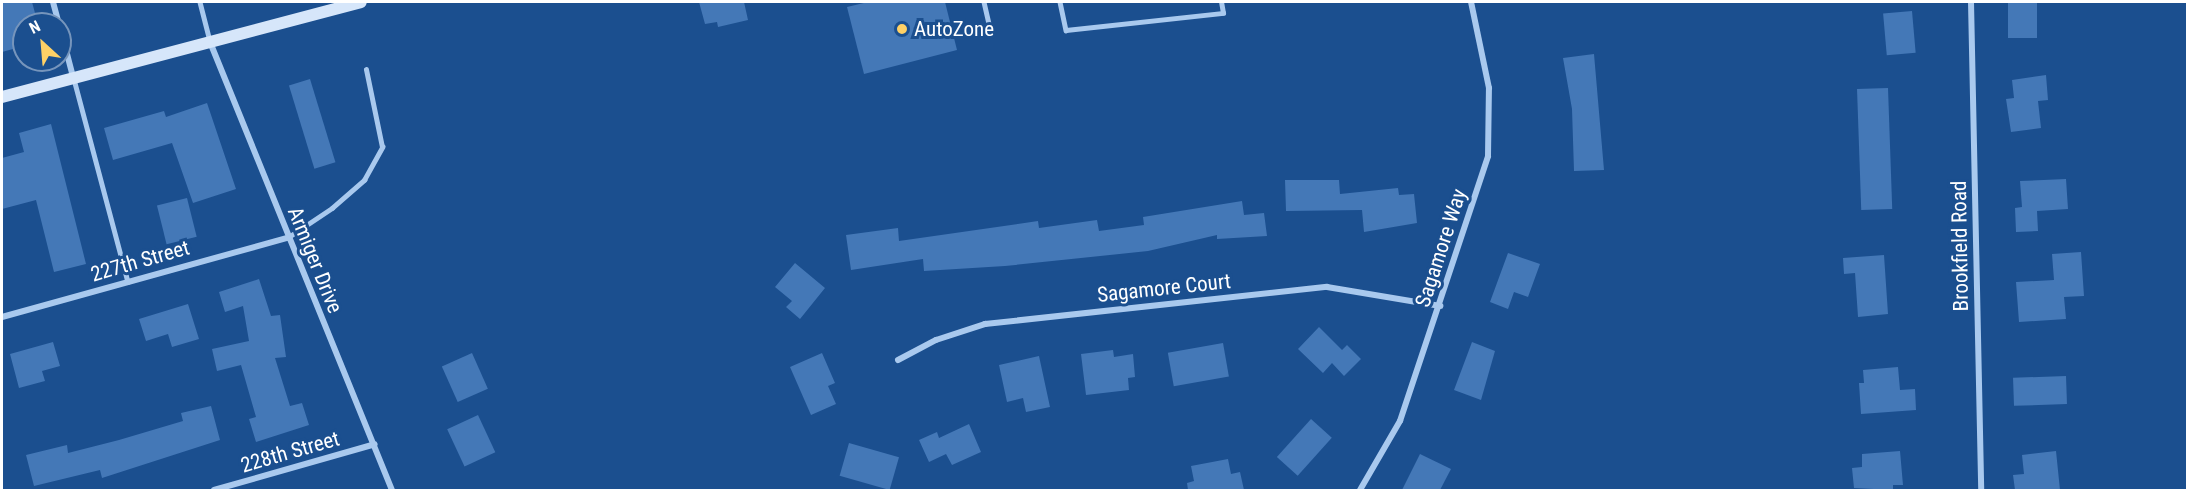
<!DOCTYPE html>
<html>
<head>
<meta charset="utf-8">
<style>
  body { margin:0 }
  #map { position:relative; width:2189px; height:492px; overflow:hidden; background:#1b4f8f; font-family:"Roboto Condensed",sans-serif }
  div>[style] { position:absolute }
  [style*='--x'] { left:calc(var(--x)*1px); top:calc(var(--y)*1px); width:calc(var(--w)*1px); rotate:calc(var(--a)*1deg) }
  .building>* { inset:0; background:#4478b7; transform-origin:0 0 }
  .lane>* { height:4.5px; margin:-2.25px; padding:0 2.25px; transform-origin:2.25px; border-radius:2.25px; background:#a9c9ee }
  .street>* { height:6px; margin:-3px; padding:0 3px; transform-origin:3px; border-radius:3px; background:#a9c9ee }
  .secondary>* { height:12px; margin:-6px; padding:0 6px; transform-origin:6px; border-radius:6px; background:#d6e6fa }
  .dots>* { width:16px; height:16px; translate:-50% -50%; box-sizing:border-box; border:3px solid #1b4f8f; border-radius:50% }
  span { translate:-50% -50%; white-space:nowrap; text-align:center; line-height:1.15; -webkit-text-stroke:6px #1b4f8f; paint-order:stroke }
  .poi-label { font-size:21px; color:#fff }
  .left { translate:0 -50%; text-align:left }
  .street-label { font-size:21px; color:#fff }
  .frame { position:absolute; inset:0; border:3px solid #fff; pointer-events:none }
  .north { position:absolute; left:12px; top:12px; width:60px; height:60px; box-sizing:border-box; background:#1b4f8f; border:2px solid #7695bc; border-radius:50%; rotate:334deg; font-size:16px; font-weight:700; line-height:24px; text-align:center; color:#fff }
  .north::after { content:''; display:block; margin:auto; width:21px; height:27px; background:#ffd166; clip-path:polygon(50% 0,100% 100%,50% 72%,0 100%) }
</style>
</head>
<body>
<div id="map">
  <div class="building">
    <div style="clip-path:polygon(2px 2px,32px 2px,38px 24px,24px 24px,24px 46px,2px 52px)"></div>
    <div style="clip-path:polygon(699px 2px,744px 2px,748px 20px,718px 27px,717px 22px,705px 24px)"></div>
    <div style="clip-path:polygon(868px 2px,945px 2px,957px 50px,864px 74px,847px 7px)"></div>
    <div style="left:2008px;top:2px;width:29px;height:36px"></div>
    <div style="left:1912px;top:11px;width:42px;height:29px;rotate:85deg"></div>
    <div style="clip-path:polygon(1594px 54px,1604px 170px,1574px 171px,1572px 109px,1563px 58px)"></div>
    <div style="clip-path:polygon(2046px 75px,2048px 100px,2038px 101px,2041px 128px,2011px 132px,2006px 99px,2014px 98px,2012px 80px)"></div>
    <div style="left:310px;top:79px;width:87px;height:22px;rotate:73deg"></div>
    <div style="left:1888px;top:88px;width:121px;height:31px;rotate:88deg"></div>
    <div style="clip-path:polygon(207px 103px,236px 189px,193px 203px,172px 143px,113px 160px,104px 128px,164px 111px,166px 117px)"></div>
    <div style="clip-path:polygon(51px 124px,86px 264px,54px 272px,36px 200px,2px 209px,2px 158px,24px 152px,19px 133px)"></div>
    <div style="clip-path:polygon(2066px 179px,2068px 209px,2037px 211px,2038px 231px,2016px 232px,2015px 208px,2022px 207px,2020px 181px)"></div>
    <div style="clip-path:polygon(1285px 180px,1339px 180px,1340px 194px,1398px 188px,1399px 195px,1414px 194px,1417px 223px,1364px 232px,1362px 210px,1286px 211px)"></div>
    <div style="left:187px;top:198px;width:40px;height:31px;rotate:76deg"></div>
    <div style="clip-path:polygon(1242px 201px,1244px 215px,1264px 213px,1267px 236px,1217px 239px,1217px 235px,1148px 251px,1005px 266px,924px 271px,923px 259px,851px 270px,846px 235px,898px 228px,899px 241px,1038px 221px,1039px 228px,1097px 220px,1099px 231px,1144px 225px,1143px 217px)"></div>
    <div style="clip-path:polygon(2081px 252px,2084px 296px,2064px 297px,2066px 319px,2019px 322px,2016px 282px,2054px 280px,2052px 254px)"></div>
    <div style="clip-path:polygon(1508px 253px,1540px 264px,1528px 297px,1514px 292px,1508px 309px,1490px 302px)"></div>
    <div style="clip-path:polygon(1884px 255px,1888px 314px,1858px 317px,1855px 273px,1844px 274px,1843px 258px)"></div>
    <div style="clip-path:polygon(795px 263px,825px 288px,800px 319px,786px 307px,792px 301px,775px 287px)"></div>
    <div style="clip-path:polygon(259px 279px,271px 316px,280px 315px,286px 357px,275px 358px,290px 406px,302px 403px,309px 425px,256px 442px,249px 419px,256px 417px,241px 365px,217px 371px,212px 349px,249px 341px,243px 306px,225px 312px,219px 292px)"></div>
    <div style="clip-path:polygon(188px 304px,199px 339px,172px 347px,168px 334px,146px 341px,139px 319px)"></div>
    <div style="clip-path:polygon(1319px 327px,1342px 350px,1347px 345px,1361px 359px,1344px 376px,1332px 363px,1323px 373px,1298px 349px)"></div>
    <div style="clip-path:polygon(53px 342px,60px 366px,42px 371px,45px 381px,19px 388px,10px 354px)"></div>
    <div style="clip-path:polygon(1472px 342px,1495px 351px,1481px 400px,1454px 390px)"></div>
    <div style="left:1223px;top:343px;width:34px;height:56px;rotate:80deg"></div>
    <div style="clip-path:polygon(1113px 350px,1114px 357px,1133px 354px,1135px 377px,1128px 378px,1129px 390px,1086px 395px,1081px 354px)"></div>
    <div style="left:472px;top:353px;width:39px;height:33px;rotate:66deg"></div>
    <div style="clip-path:polygon(822px 353px,835px 383px,828px 386px,836px 404px,811px 415px,790px 367px)"></div>
    <div style="clip-path:polygon(1039px 356px,1050px 407px,1026px 412px,1023px 398px,1007px 402px,999px 365px)"></div>
    <div style="clip-path:polygon(1898px 367px,1900px 390px,1915px 389px,1916px 410px,1861px 414px,1859px 383px,1864px 383px,1863px 370px)"></div>
    <div style="left:2066px;top:376px;width:28px;height:53px;rotate:88deg"></div>
    <div style="clip-path:polygon(211px 406px,220px 440px,102px 478px,100px 470px,34px 486px,26px 455px,67px 445px,68px 453px,119px 440px,183px 421px,181px 413px)"></div>
    <div style="left:478px;top:415px;width:41px;height:34px;rotate:65deg"></div>
    <div style="left:1311px;top:419px;width:28px;height:51px;rotate:42deg"></div>
    <div style="clip-path:polygon(969px 424px,981px 452px,952px 465px,946px 454px,929px 462px,919px 440px,937px 432px,939px 438px)"></div>
    <div style="left:849px;top:443px;width:52px;height:34px;rotate:16deg"></div>
    <div style="clip-path:polygon(1900px 451px,1903px 485px,1893px 485px,1893px 490px,1854px 488px,1852px 468px,1862px 467px,1862px 454px)"></div>
    <div style="clip-path:polygon(2056px 451px,2060px 490px,2015px 490px,2013px 475px,2024px 474px,2022px 455px)"></div>
    <div style="clip-path:polygon(1420px 454px,1451px 469px,1440px 490px,1402px 490px)"></div>
    <div style="clip-path:polygon(1228px 459px,1231px 474px,1240px 472px,1244px 490px,1188px 490px,1187px 483px,1194px 481px,1191px 466px)"></div>
  </div>
  <div class="lane">
    <div style="--x:200;--y:2;--w:40;--a:75.6"></div>
    <div style="--x:984;--y:2;--w:26;--a:77"></div>
    <div style="--x:1060;--y:2;--w:29;--a:78"></div>
    <div style="--x:1066;--y:30;--w:158;--a:-6.2"></div>
    <div style="--x:1223;--y:13;--w:11;--a:-100"></div>
    <div style="--x:74;--y:79;--w:210;--a:75.1"></div>
    <div style="--x:287;--y:238;--w:54;--a:-33.7"></div>
    <div style="--x:332;--y:208;--w:43;--a:-41.2"></div>
    <div style="--x:364;--y:180;--w:38;--a:-61"></div>
    <div style="--x:382;--y:147;--w:79;--a:-101.7"></div>
  </div>
  <div class="street">
    <div style="--x:53;--y:2;--w:23;--a:75"></div>
    <div style="--x:1971;--y:2;--w:488;--a:88.8"></div>
    <div style="--x:60;--y:27;--w:52;--a:75.4"></div>
    <div style="--x:210;--y:42;--w:484;--a:67.9"></div>
    <div style="--x:2;--y:317;--w:296;--a:-15.5"></div>
    <div style="--x:898;--y:360;--w:43;--a:-27.8"></div>
    <div style="--x:936;--y:340;--w:52;--a:-18.1"></div>
    <div style="--x:985;--y:324;--w:344;--a:-6.2"></div>
    <div style="--x:1327;--y:287;--w:115;--a:9.5"></div>
    <div style="--x:214;--y:490;--w:167;--a:-15.9"></div>
    <div style="--x:1360;--y:490;--w:80;--a:-59.9"></div>
    <div style="--x:1400;--y:421;--w:279;--a:-71.6"></div>
    <div style="--x:1488;--y:156;--w:68;--a:-89.2"></div>
    <div style="--x:1489;--y:88;--w:88;--a:-101.8"></div>
  </div>
  <div class="secondary">
    <div style="--x:2;--y:97;--w:371;--a:-14.8"></div>
  </div>
  <div class="dots">
    <div style="left:902px;top:29px;background:#ffd166"></div>
  </div>
  <div class="poi-label">
    <span class="left" style="left:914px;top:29px">AutoZone</span>
  </div>
  <div class="street-label">
    <span style="left:1960px;top:246px;rotate:-91deg">Brookfield Road</span>
    <span style="left:1441px;top:248px;rotate:-72deg">Sagamore Way</span>
    <span style="left:315px;top:260px;rotate:68deg">Armiger Drive</span>
    <span style="left:140px;top:261px;rotate:-16deg">227th Street</span>
    <span style="left:1164px;top:288px;rotate:-6deg">Sagamore Court</span>
    <span style="left:290px;top:452px;rotate:-16deg">228th Street</span>
  </div>
  <div class="frame"></div>
  <div class="north">N</div>
</div>
</body>
</html>
